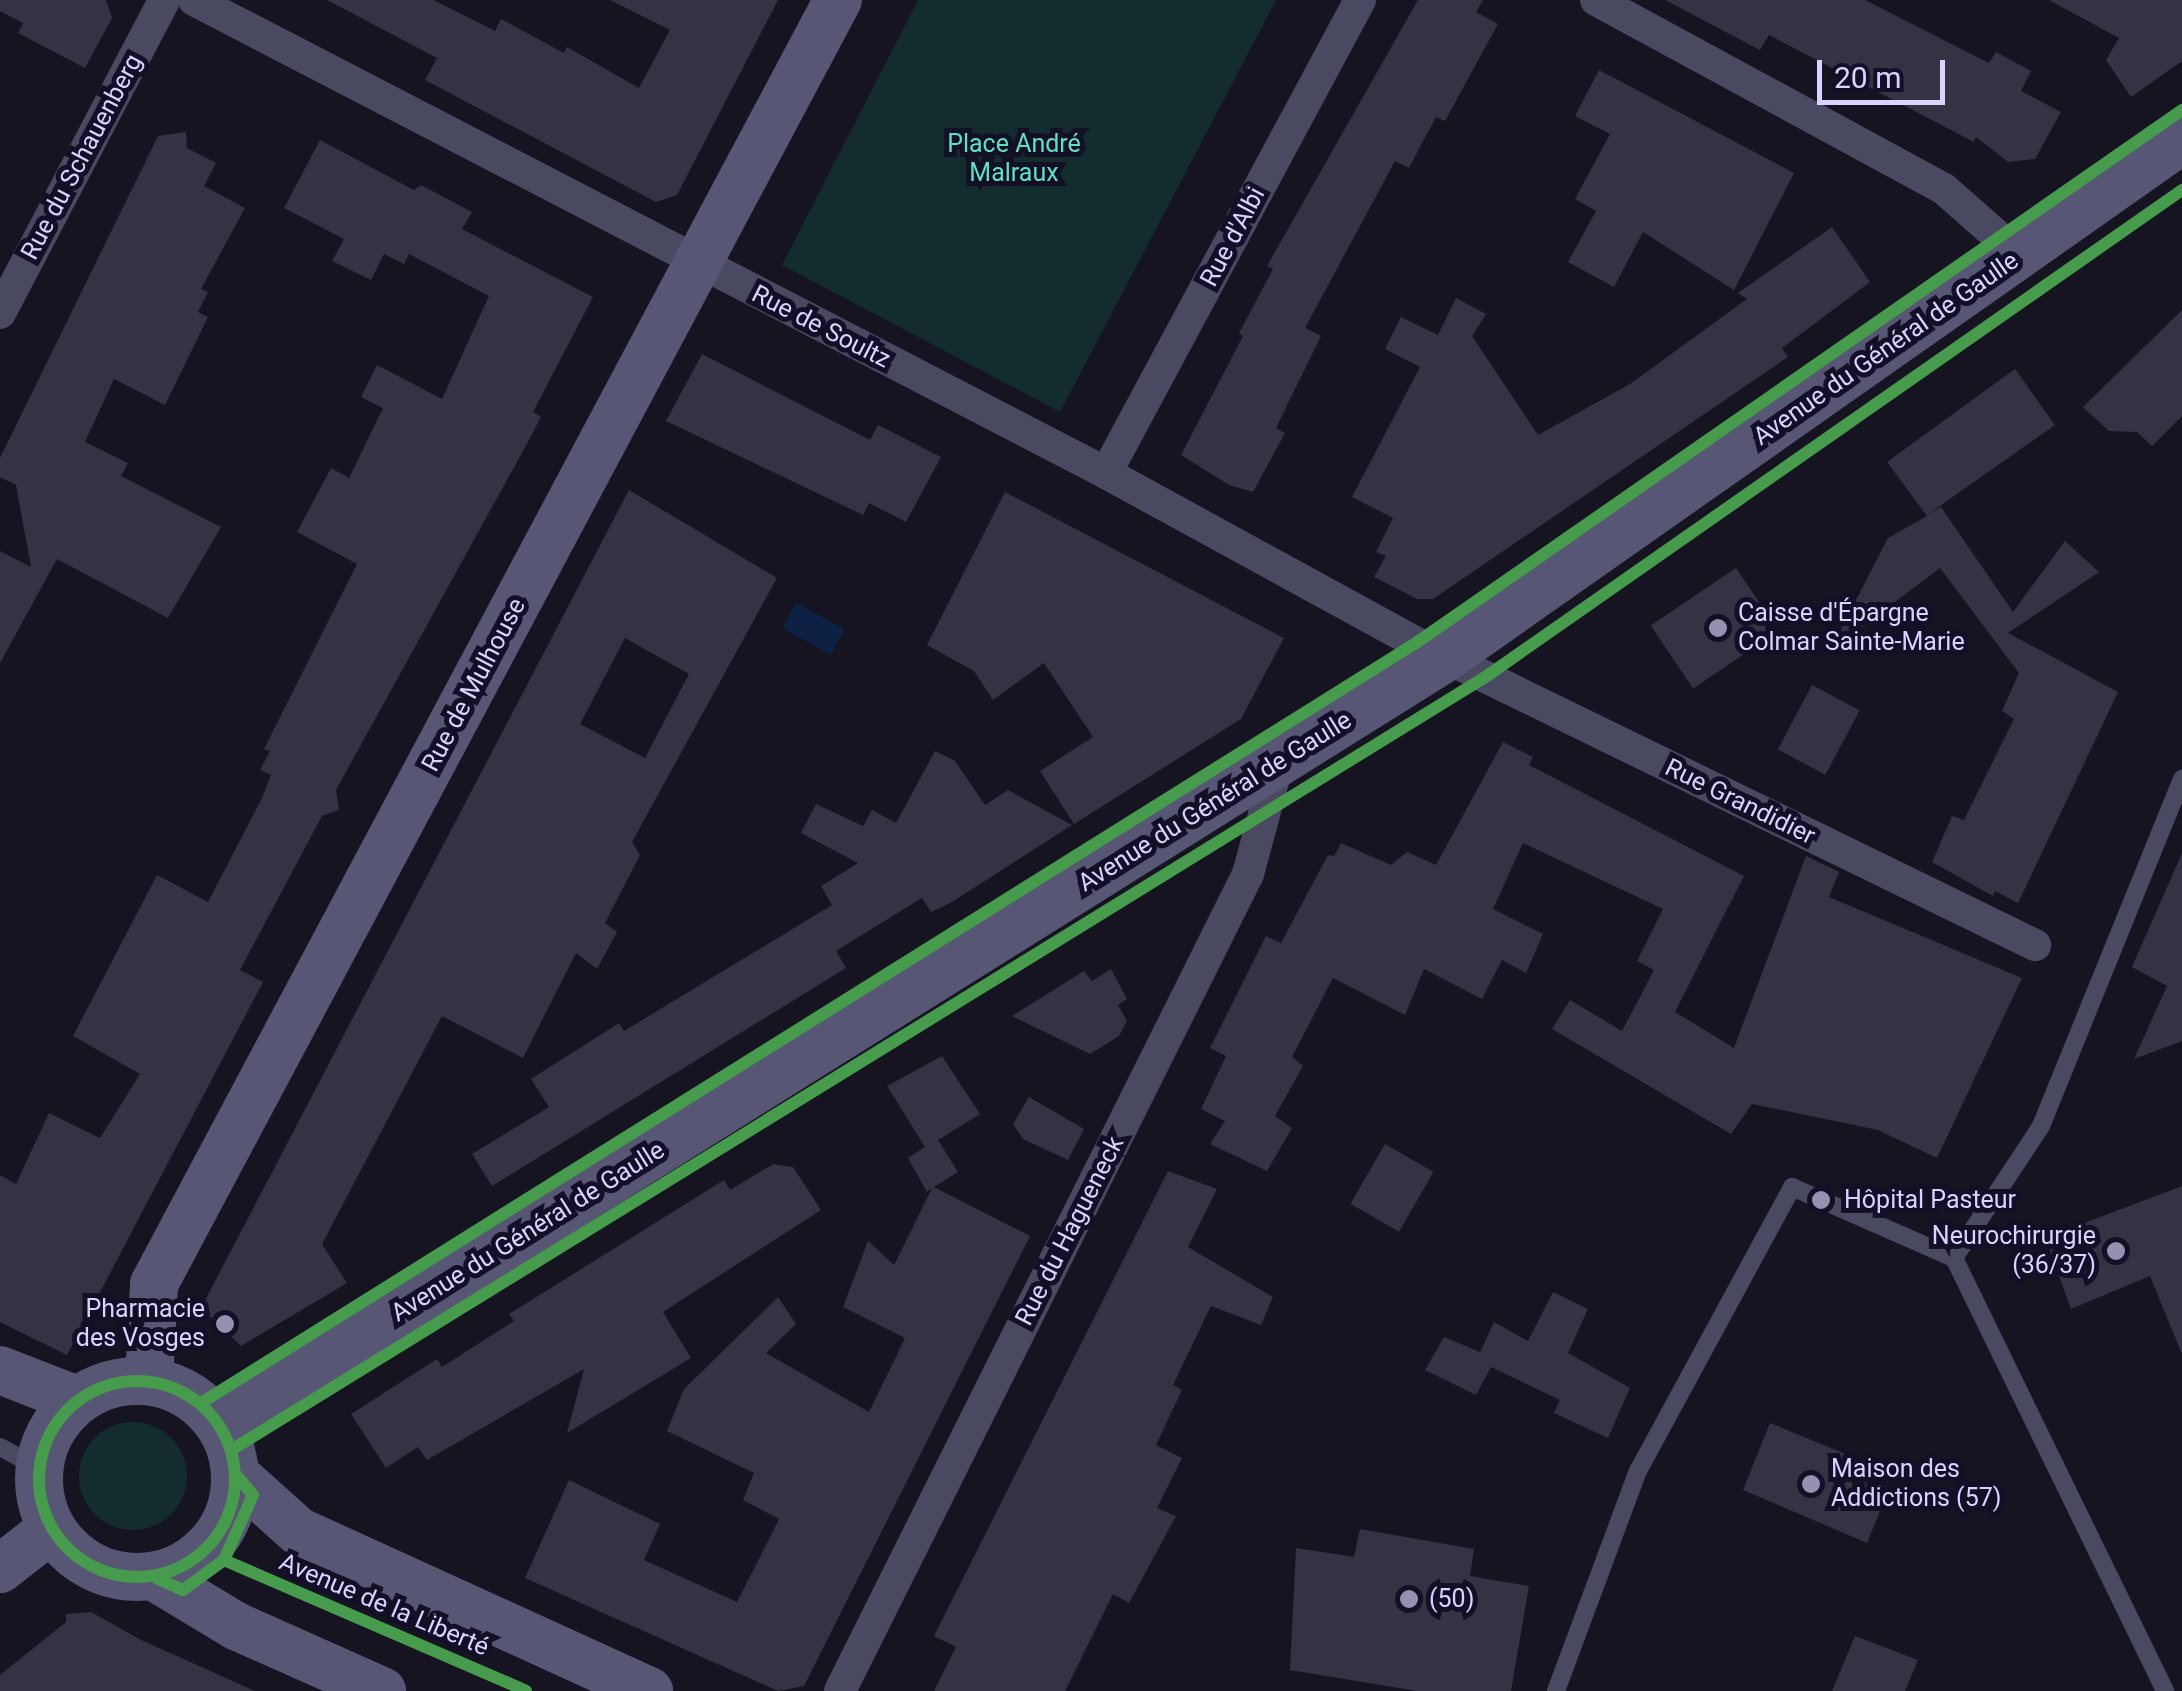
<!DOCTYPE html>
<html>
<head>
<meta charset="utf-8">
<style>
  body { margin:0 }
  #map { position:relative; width:2182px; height:1691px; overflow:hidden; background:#161421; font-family:Roboto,sans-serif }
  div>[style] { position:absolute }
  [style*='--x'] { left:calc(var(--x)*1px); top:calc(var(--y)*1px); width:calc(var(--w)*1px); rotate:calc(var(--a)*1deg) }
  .green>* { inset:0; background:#132c2d }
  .round { border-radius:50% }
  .water>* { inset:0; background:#0d2144; transform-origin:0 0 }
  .building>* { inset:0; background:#343243; transform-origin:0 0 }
  .lane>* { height:18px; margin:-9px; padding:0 9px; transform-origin:9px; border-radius:9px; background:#4a4962 }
  .street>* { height:32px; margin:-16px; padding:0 16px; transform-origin:16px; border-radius:16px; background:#4a4962 }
  .secondary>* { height:48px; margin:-24px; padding:0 24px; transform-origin:24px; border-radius:24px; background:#575674 }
  .secondary>.ring { margin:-24px; padding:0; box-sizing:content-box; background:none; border:48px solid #575674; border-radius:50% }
  .cycleway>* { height:12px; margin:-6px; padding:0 6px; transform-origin:6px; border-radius:6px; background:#469c4c }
  .cycleway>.ring { margin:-6px; padding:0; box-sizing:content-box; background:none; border:12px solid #469c4c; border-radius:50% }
  .dots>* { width:28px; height:28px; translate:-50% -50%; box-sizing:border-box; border:5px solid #130f26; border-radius:50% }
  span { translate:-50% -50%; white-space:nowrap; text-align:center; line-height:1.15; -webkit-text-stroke:10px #130f26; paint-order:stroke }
  .park-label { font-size:25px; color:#5fe0c0 }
  .street-label { font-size:25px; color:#d9d4ff }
  .poi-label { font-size:25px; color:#d9d4ff }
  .left { translate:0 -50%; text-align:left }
  .right { translate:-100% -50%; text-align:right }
  .scale { position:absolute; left:1817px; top:60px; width:128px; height:45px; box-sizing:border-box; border:5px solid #d9d4ff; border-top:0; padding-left:12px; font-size:30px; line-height:35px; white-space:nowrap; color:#d9d4ff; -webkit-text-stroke:8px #130f26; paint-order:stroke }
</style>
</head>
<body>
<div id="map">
  <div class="green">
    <div style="clip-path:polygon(918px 0,1276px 0,1060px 412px,782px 265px)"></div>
    <div class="round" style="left:79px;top:1422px;width:108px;height:108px"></div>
  </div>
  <div class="water">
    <div style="left:796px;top:603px;width:55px;height:29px;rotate:28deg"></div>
  </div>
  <div class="building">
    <div style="clip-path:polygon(0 0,106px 0,112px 18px,85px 68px,18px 33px,23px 23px,0 11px)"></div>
    <div style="clip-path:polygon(327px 0,433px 0,495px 31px,501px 19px,564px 53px,567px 47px,639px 88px,670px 30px,610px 0,778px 0,677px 195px,656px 202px,425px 80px,437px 58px)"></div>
    <div style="clip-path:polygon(1418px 0,1483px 0,1476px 12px,1498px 24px,1445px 121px,1436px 117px,1409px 168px,1395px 161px,1305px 328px,1321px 336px,1276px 428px,1285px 433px,1253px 492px,1229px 485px,1181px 455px,1243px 336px,1239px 333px,1273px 269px,1267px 266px)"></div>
    <div style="clip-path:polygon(1665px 0,1865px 0,1989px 63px,1996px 52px,2031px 71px,2021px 91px,2061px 112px,2035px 159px,2008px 162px,1976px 137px,1974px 142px,1769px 35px,1760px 50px)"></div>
    <div style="clip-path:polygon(2049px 0,2182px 0,2182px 61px,2131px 97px,2106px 60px,2119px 38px)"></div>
    <div style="clip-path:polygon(1599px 70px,1794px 173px,1734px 290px,1643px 232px,1614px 287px,1568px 262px,1596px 211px,1575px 199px,1610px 134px,1575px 116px)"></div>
    <div style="clip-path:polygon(186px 132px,187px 148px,216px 163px,204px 186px,245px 208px,201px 289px,208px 292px,198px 312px,208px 317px,165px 405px,114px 379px,85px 442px,128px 463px,121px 476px,221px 527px,168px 618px,57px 559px,0 663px,0 551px,31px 567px,16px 485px,0 477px,0 458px,158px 136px)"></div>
    <div style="clip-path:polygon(320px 140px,414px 190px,421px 185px,472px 212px,462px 229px,593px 297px,533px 412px,541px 417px,523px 451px,336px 790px,339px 810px,322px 816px,240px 970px,263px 982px,67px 1355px,0 1322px,0 1175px,16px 1184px,49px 1113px,100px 1138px,140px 1074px,73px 1036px,157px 875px,208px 902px,261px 800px,271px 775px,260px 770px,270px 751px,264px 749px,357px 564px,297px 532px,331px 468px,349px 478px,383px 408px,361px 397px,377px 365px,442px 399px,489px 296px,409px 254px,404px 264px,384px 254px,371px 280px,332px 261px,344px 239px,284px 208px)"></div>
    <div style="clip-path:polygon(1832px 227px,1870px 282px,1782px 348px,1788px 357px,1433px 599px,1417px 599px,1374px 577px,1386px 556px,1376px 552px,1393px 518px,1352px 497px,1420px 367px,1385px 349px,1401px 317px,1438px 335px,1456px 298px,1486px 314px,1472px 336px,1538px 435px,1630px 384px,1747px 299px,1738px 293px)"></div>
    <div style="clip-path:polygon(2182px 310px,2182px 416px,2152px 446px,2137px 432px,2109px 431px,2083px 407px)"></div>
    <div style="clip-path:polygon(702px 354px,870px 440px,878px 425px,941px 457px,906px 522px,869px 503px,863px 515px,666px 421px)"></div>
    <div style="clip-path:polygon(2015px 369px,2055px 425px,1927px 515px,1941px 507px,2013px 612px,2065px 541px,2099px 572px,2008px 633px,2118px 692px,2018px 903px,1995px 891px,1993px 896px,1932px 862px,1952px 816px,1964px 820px,2014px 719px,2002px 711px,2019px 673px,1940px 568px,1829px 652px,1888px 538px,1927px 516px,1887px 462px)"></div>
    <div style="clip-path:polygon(evenodd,629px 490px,777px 578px,632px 842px,640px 855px,605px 923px,617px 932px,597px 969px,576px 953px,523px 1058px,442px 1016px,322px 1244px,347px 1283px,241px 1346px,201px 1308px,629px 490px,625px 638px,689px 674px,645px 758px,580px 724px,625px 638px)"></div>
    <div style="clip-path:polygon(1005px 492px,1284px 638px,1241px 719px,1074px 824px,1040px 771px,1093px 737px,1044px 663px,993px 700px,974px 671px,927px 645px)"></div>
    <div style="left:1736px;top:568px;width:76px;height:103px;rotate:56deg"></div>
    <div style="left:1812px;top:685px;width:54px;height:73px;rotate:28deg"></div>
    <div style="clip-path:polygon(1503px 742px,1533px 757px,1529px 765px,1744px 876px,1675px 1012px,1734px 1048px,1806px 856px,1839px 872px,1829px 897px,2022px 978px,1937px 1158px,1878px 1130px,1752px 1104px,1731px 1134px,1552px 1029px,1570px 1000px,1622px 1031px,1654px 970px,1637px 961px,1663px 909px,1523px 843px,1493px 909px,1543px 934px,1526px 973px,1502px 960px,1482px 999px,1424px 969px,1405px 1015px,1333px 978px,1292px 1057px,1303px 1066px,1275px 1116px,1292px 1128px,1267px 1171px,1210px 1144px,1225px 1121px,1201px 1109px,1226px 1056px,1210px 1048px,1266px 936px,1281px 943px,1328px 855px,1334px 856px,1341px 843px,1391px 865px,1407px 852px,1436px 865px)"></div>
    <div style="clip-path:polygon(935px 751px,955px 761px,985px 805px,1008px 790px,1072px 825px,952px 902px,931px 912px,922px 898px,836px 951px,846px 968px,492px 1186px,472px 1154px,549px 1107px,531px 1079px,619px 1023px,624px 1031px,832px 905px,821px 886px,858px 863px,801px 833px,816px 804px,863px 826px,872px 810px,896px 823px)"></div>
    <div style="clip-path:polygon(2182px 853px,2182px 1041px,2134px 1059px,2167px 986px,2132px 967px)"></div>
    <div style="clip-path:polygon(1111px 969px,1127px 999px,1118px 1005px,1127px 1021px,1119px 1036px,1090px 1054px,1012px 1016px,1084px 971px,1092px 981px)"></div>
    <div style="clip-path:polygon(942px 1056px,980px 1114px,938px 1140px,958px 1172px,934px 1187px,1030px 1236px,804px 1686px,778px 1691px,525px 1578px,569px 1480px,660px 1524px,644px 1560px,737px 1602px,779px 1519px,743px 1500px,754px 1473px,667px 1431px,684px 1389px,778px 1297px,796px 1324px,766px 1353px,869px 1412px,905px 1338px,843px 1307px,868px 1241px,894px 1265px,932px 1188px,927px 1192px,908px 1158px,925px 1147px,887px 1086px)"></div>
    <div style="clip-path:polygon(1029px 1097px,1084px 1129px,1068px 1160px,1023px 1139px,1013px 1124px)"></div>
    <div style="left:1385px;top:1144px;width:56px;height:69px;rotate:30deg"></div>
    <div style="clip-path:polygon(773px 1164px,793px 1167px,821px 1210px,663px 1312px,691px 1358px,567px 1433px,584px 1369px,427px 1460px,418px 1447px,386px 1468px,351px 1414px,437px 1359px,442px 1367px,514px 1321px,509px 1314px,724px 1180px,730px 1190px)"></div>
    <div style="clip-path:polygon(1168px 1171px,1217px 1189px,1188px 1247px,1273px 1297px,1261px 1325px,1211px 1306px,1173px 1385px,1182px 1390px,1156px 1445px,1182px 1458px,1157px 1508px,1176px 1516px,1129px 1603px,1113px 1594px,1065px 1691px,934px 1691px,956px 1647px,934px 1636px)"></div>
    <div style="clip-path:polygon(2182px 1186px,2182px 1352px,2181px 1352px,2150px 1276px,2071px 1309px,2045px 1238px)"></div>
    <div style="clip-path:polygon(1553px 1292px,1588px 1309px,1568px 1353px,1630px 1388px,1608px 1438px,1554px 1413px,1560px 1400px,1491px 1367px,1476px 1395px,1425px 1370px,1444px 1337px,1480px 1352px,1494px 1322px,1528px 1341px)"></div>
    <div style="clip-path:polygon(1770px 1423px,1872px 1465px,1866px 1478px,1889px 1489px,1867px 1543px,1743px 1490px)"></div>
    <div style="clip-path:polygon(1360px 1529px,1474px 1549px,1470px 1576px,1529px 1586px,1511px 1691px,1417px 1691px,1290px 1670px,1296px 1548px,1354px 1557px)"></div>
    <div style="clip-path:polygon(91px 1612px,141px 1640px,255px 1691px,0 1691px,0 1675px,66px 1622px,66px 1614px)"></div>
    <div style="clip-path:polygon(1855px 1636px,1918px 1660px,1905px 1691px,1832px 1691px)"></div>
  </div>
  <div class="lane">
    <div style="--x:1954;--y:1258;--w:482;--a:64"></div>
    <div style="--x:0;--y:1447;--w:42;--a:28.4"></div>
    <div style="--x:1556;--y:1691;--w:235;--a:-69.6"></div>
    <div style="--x:1638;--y:1471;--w:323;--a:-61.5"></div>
    <div style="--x:1792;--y:1187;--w:177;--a:23.7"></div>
    <div style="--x:1954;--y:1258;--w:158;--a:-56.6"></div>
    <div style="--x:2041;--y:1126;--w:375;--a:-67.9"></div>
  </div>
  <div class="street">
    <div style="--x:194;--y:0;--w:1027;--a:27.41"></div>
    <div style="--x:1106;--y:473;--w:354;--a:28.7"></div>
    <div style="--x:1416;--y:643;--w:689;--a:26.01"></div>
    <div style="--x:1596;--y:0;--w:396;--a:28.5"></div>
    <div style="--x:1944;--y:189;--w:101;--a:41.4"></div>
    <div style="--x:0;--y:313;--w:353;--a:-62.3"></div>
    <div style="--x:1106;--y:473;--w:537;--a:-61.76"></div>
    <div style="--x:840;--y:1691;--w:913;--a:-63.46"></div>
    <div style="--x:1248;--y:874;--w:115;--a:-74.9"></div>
  </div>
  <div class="secondary">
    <div style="--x:0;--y:1370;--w:83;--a:21.3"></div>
    <div class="ring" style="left:39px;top:1381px;width:148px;height:148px"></div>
    <div style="--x:149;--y:1381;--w:97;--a:-87"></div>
    <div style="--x:154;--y:1284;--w:1455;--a:-61.96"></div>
    <div style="--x:221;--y:1425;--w:1444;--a:-32.07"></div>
    <div style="--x:1445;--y:658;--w:901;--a:-35.1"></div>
    <div style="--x:238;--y:1477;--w:81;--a:42"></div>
    <div style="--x:298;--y:1531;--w:386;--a:24.5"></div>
    <div style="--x:0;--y:1569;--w:63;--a:-38"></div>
    <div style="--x:158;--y:1579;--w:91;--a:31.1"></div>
    <div style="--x:236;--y:1626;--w:160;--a:24"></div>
  </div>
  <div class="cycleway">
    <div class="ring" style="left:39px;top:1381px;width:184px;height:184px"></div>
    <div style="--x:201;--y:1403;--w:1433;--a:-32.03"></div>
    <div style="--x:1416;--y:643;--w:933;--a:-34.83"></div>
    <div style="--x:233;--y:1449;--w:1470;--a:-31.65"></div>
    <div style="--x:1484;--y:678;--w:852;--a:-34.96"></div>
    <div style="--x:224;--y:1560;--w:329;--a:23.4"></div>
    <div style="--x:158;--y:1579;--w:27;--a:24"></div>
    <div style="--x:183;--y:1590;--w:51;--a:-36.2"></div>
    <div style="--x:224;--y:1560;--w:71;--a:-66"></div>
    <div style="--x:253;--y:1495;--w:23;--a:-130"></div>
  </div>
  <div class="dots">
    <div style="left:1718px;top:628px;background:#9591b1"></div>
    <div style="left:1821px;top:1200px;background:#9591b1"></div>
    <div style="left:2116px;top:1251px;background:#9591b1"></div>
    <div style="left:225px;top:1324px;background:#9591b1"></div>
    <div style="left:1811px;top:1484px;background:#9591b1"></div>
    <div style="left:1409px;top:1599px;background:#9591b1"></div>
  </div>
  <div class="park-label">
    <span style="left:1014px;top:159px">Place André<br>Malraux</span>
  </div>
  <div class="street-label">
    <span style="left:82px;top:157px;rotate:-62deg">Rue du Schauenberg</span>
    <span style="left:1233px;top:237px;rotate:-62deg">Rue d'Albi</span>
    <span style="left:821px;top:327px;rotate:27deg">Rue de Soultz</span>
    <span style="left:1886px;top:349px;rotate:-35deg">Avenue du Général de Gaulle</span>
    <span style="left:474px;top:685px;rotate:-62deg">Rue de Mulhouse</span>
    <span style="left:1215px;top:802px;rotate:-32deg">Avenue du Général de Gaulle</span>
    <span style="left:1740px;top:802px;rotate:26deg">Rue Grandidier</span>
    <span style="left:1070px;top:1231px;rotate:-63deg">Rue du Hagueneck</span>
    <span style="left:528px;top:1232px;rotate:-32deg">Avenue du Général de Gaulle</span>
    <span style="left:384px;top:1605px;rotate:23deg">Avenue de la Liberté</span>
  </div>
  <div class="poi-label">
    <span class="left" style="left:1738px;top:628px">Caisse d'Épargne<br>Colmar Sainte-Marie</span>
    <span class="left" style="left:1844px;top:1200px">Hôpital Pasteur</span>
    <span class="right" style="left:2096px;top:1251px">Neurochirurgie<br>(36/37)</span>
    <span class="right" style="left:205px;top:1324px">Pharmacie<br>des Vosges</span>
    <span class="left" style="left:1831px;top:1484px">Maison des<br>Addictions (57)</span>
    <span class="left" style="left:1429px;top:1599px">(50)</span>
  </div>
  <div class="scale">20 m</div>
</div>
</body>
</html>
